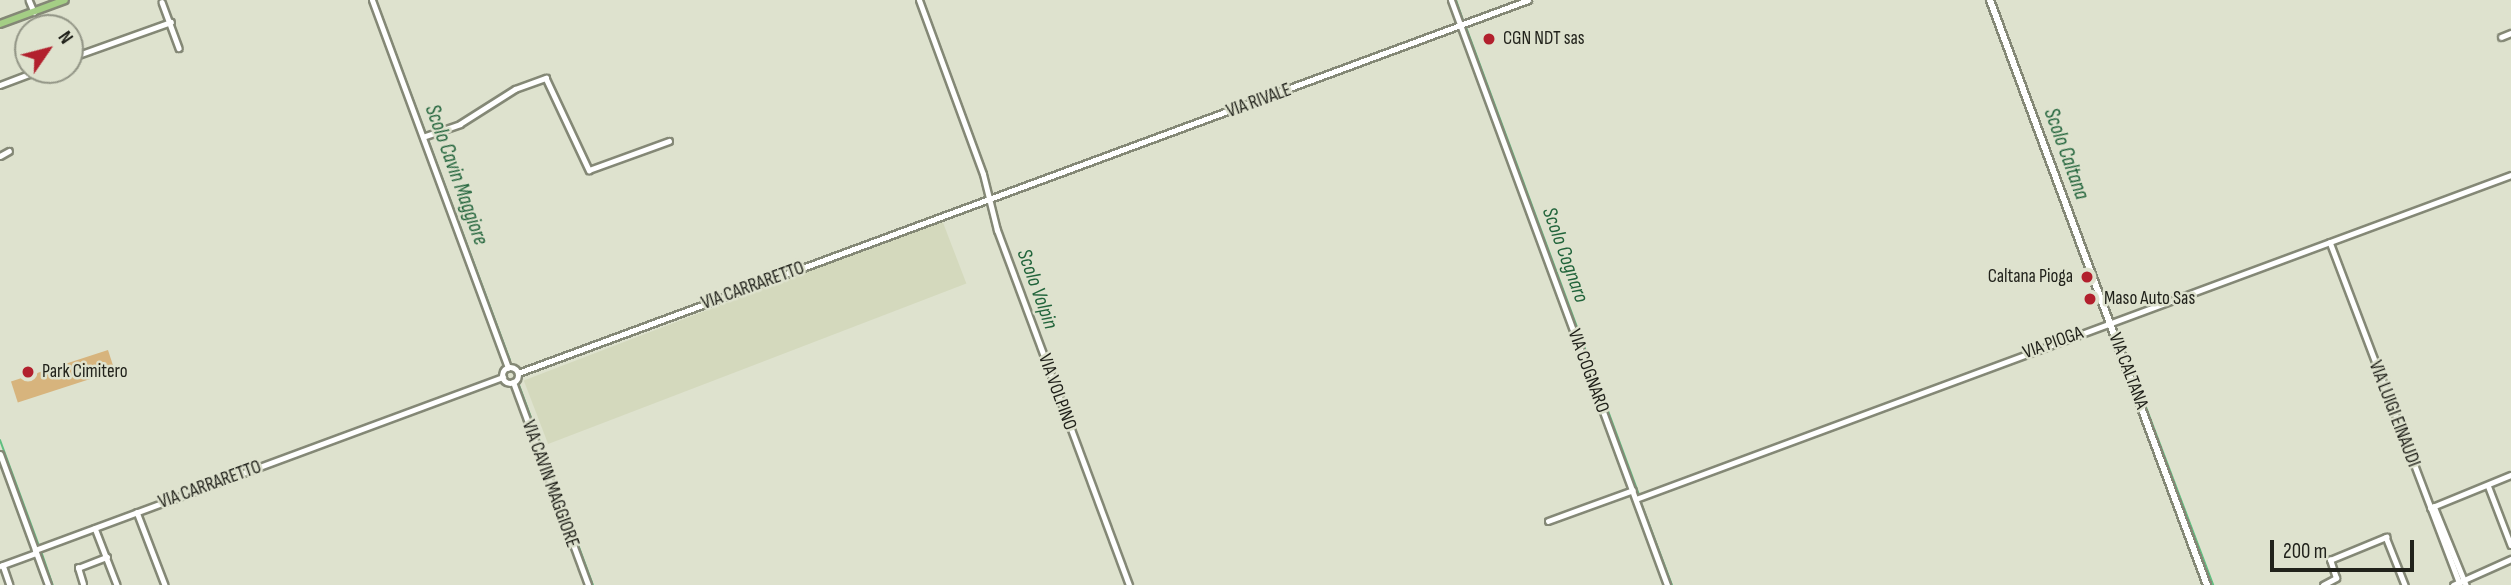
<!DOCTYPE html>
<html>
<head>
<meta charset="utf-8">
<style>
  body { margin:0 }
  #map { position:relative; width:2511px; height:585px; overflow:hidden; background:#dee2ce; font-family:"Sofia Sans Condensed",sans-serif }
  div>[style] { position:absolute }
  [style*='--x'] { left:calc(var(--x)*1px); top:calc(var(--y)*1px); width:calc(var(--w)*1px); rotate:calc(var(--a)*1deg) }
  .built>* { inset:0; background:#d4d9bd; transform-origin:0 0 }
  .green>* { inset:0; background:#d7b47d; transform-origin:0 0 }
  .stream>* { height:2px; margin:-1px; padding:0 1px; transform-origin:1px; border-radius:1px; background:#60bf80 }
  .roads { filter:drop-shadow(2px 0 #848876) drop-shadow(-2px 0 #848876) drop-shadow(0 2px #848876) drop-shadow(0 -2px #848876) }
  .minor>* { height:4.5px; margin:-2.25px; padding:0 2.25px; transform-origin:2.25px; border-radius:2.25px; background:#fff }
  .tertiary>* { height:5px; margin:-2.5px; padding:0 2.5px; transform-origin:2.5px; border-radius:2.5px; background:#fff }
  .tertiary>.ring { margin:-2.5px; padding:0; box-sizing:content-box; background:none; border:5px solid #fff; border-radius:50% }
  .secondary>* { height:6px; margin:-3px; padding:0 3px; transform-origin:3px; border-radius:3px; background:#fff }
  .primary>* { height:6px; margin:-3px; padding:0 3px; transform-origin:3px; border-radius:3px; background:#a4ce85 }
  .dots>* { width:19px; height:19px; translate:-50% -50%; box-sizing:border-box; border:4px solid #dee2ce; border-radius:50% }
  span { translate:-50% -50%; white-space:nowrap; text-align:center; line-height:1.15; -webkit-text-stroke:5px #dee2ce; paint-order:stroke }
  .poi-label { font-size:19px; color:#21221b }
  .left { translate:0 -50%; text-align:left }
  .right { translate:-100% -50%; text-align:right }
  .street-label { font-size:19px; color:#21221b }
  .water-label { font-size:21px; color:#20633a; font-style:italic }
  .north { position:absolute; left:14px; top:14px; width:70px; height:70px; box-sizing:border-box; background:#dee2ce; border:2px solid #929586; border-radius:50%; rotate:55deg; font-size:19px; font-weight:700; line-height:28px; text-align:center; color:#21221b }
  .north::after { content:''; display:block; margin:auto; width:24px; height:32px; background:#b2202d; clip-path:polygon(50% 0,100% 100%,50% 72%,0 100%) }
  .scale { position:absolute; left:2270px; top:540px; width:144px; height:32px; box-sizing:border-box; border:4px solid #21221b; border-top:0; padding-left:9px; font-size:21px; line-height:24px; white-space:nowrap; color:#21221b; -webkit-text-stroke:5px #dee2ce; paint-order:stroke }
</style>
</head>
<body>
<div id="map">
  <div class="built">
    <div style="left:942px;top:220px;width:68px;height:448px;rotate:69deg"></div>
  </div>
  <div class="green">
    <div style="left:108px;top:350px;width:22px;height:102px;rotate:72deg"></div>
  </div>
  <div class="stream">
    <div style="--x:376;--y:0;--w:384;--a:69.6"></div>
    <div style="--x:923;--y:0;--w:185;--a:69.8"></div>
    <div style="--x:987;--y:174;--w:34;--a:78"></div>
    <div style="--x:1456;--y:0;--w:21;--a:71"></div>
    <div style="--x:1994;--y:0;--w:339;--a:69.6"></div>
    <div style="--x:1466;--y:27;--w:497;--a:69.7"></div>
    <div style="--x:997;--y:219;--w:390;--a:69.8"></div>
    <div style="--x:2115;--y:325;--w:278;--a:69.3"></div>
    <div style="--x:519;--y:385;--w:213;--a:69.7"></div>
    <div style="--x:0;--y:440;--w:113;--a:69.8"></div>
    <div style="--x:1640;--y:500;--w:91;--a:69.4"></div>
    <div style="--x:41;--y:551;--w:36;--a:71"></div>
  </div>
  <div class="roads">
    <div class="minor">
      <div style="--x:29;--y:0;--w:13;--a:67"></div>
      <div style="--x:162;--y:2;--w:49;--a:69.7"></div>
      <div style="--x:2501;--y:37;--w:11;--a:-22"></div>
      <div style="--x:70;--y:58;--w:107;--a:-19.6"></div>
      <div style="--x:0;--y:85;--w:43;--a:-20.6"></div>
      <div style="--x:423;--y:137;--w:39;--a:-19"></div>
      <div style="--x:460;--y:124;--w:65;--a:-32.5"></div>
      <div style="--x:515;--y:89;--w:33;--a:-20"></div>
      <div style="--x:546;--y:78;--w:102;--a:64.9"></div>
      <div style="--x:589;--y:170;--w:85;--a:-19.9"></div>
      <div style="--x:0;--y:156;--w:10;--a:-29"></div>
      <div style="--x:2330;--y:242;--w:367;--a:69.2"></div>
      <div style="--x:2488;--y:485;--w:64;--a:69"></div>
      <div style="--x:1636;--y:499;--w:933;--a:-20.32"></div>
      <div style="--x:2434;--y:506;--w:85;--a:67.9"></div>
      <div style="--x:2430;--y:508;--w:87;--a:-22.2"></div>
      <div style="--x:137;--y:512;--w:78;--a:69"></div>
      <div style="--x:1548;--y:521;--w:90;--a:-20"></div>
      <div style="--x:95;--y:528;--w:61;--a:68.9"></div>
      <div style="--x:3;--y:565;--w:21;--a:71"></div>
      <div style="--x:83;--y:584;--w:17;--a:-107"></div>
      <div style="--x:78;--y:568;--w:31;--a:-21"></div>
      <div style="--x:2323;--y:585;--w:15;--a:-28"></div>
      <div style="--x:2336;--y:578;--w:19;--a:-108"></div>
      <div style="--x:2330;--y:560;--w:61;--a:-22.3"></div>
      <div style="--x:2386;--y:537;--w:52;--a:68.4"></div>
      <div style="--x:2453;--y:585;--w:64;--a:-24.1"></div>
    </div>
    <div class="tertiary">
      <div style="--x:372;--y:0;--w:392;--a:69.7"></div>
      <div style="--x:919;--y:0;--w:185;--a:69.8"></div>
      <div style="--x:983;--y:174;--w:58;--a:76"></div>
      <div style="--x:997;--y:230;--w:379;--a:69.6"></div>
      <div style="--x:1451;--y:0;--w:624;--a:69.73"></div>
      <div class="ring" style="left:502px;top:367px;width:11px;height:11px"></div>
      <div style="--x:518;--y:373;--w:1077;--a:-20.27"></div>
      <div style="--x:513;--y:382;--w:216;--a:69.7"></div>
      <div style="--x:0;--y:454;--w:140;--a:69.9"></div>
      <div style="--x:35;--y:550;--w:499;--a:-20.3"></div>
      <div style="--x:0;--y:566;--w:38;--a:-20"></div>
    </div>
    <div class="secondary">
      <div style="--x:1990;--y:0;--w:624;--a:69.65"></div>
    </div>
    <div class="primary">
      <div style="--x:0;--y:24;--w:69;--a:-20.3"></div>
    </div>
  </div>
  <div class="dots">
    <div style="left:1489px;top:39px;background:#b2202d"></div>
    <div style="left:2087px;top:277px;background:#b2202d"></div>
    <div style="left:2090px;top:299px;background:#b2202d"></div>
    <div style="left:28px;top:372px;background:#b2202d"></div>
  </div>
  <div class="poi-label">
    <span class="left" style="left:1503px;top:39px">CGN NDT sas</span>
    <span class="right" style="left:2073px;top:277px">Caltana Pioga</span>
    <span class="left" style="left:2104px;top:299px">Maso Auto Sas</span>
    <span class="left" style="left:42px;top:372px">Park Cimitero</span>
  </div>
  <div class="street-label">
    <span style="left:1259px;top:101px;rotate:-20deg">VIA RIVALE</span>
    <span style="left:753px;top:286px;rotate:-20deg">VIA CARRARETTO</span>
    <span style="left:2053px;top:343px;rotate:-20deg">VIA PIOGA</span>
    <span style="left:1588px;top:371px;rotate:70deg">VIA COGNARO</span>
    <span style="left:2128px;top:371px;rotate:69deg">VIA CALTANA</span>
    <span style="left:1057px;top:392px;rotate:70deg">VIA VOLPINO</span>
    <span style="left:2394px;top:414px;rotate:69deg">VIA LUIGI EINAUDI</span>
    <span style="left:550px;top:484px;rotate:70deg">VIA CAVIN MAGGIORE</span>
    <span style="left:210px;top:485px;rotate:-20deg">VIA CARRARETTO</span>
  </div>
  <div class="water-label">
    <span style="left:2066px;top:154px;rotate:70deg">Scolo Caltana</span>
    <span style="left:456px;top:175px;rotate:70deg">Scolo Cavin Maggiore</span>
    <span style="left:1565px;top:255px;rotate:70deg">Scolo Cognaro</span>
    <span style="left:1037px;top:289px;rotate:70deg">Scolo Volpin</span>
  </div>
  <div class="north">N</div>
  <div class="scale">200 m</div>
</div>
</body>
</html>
